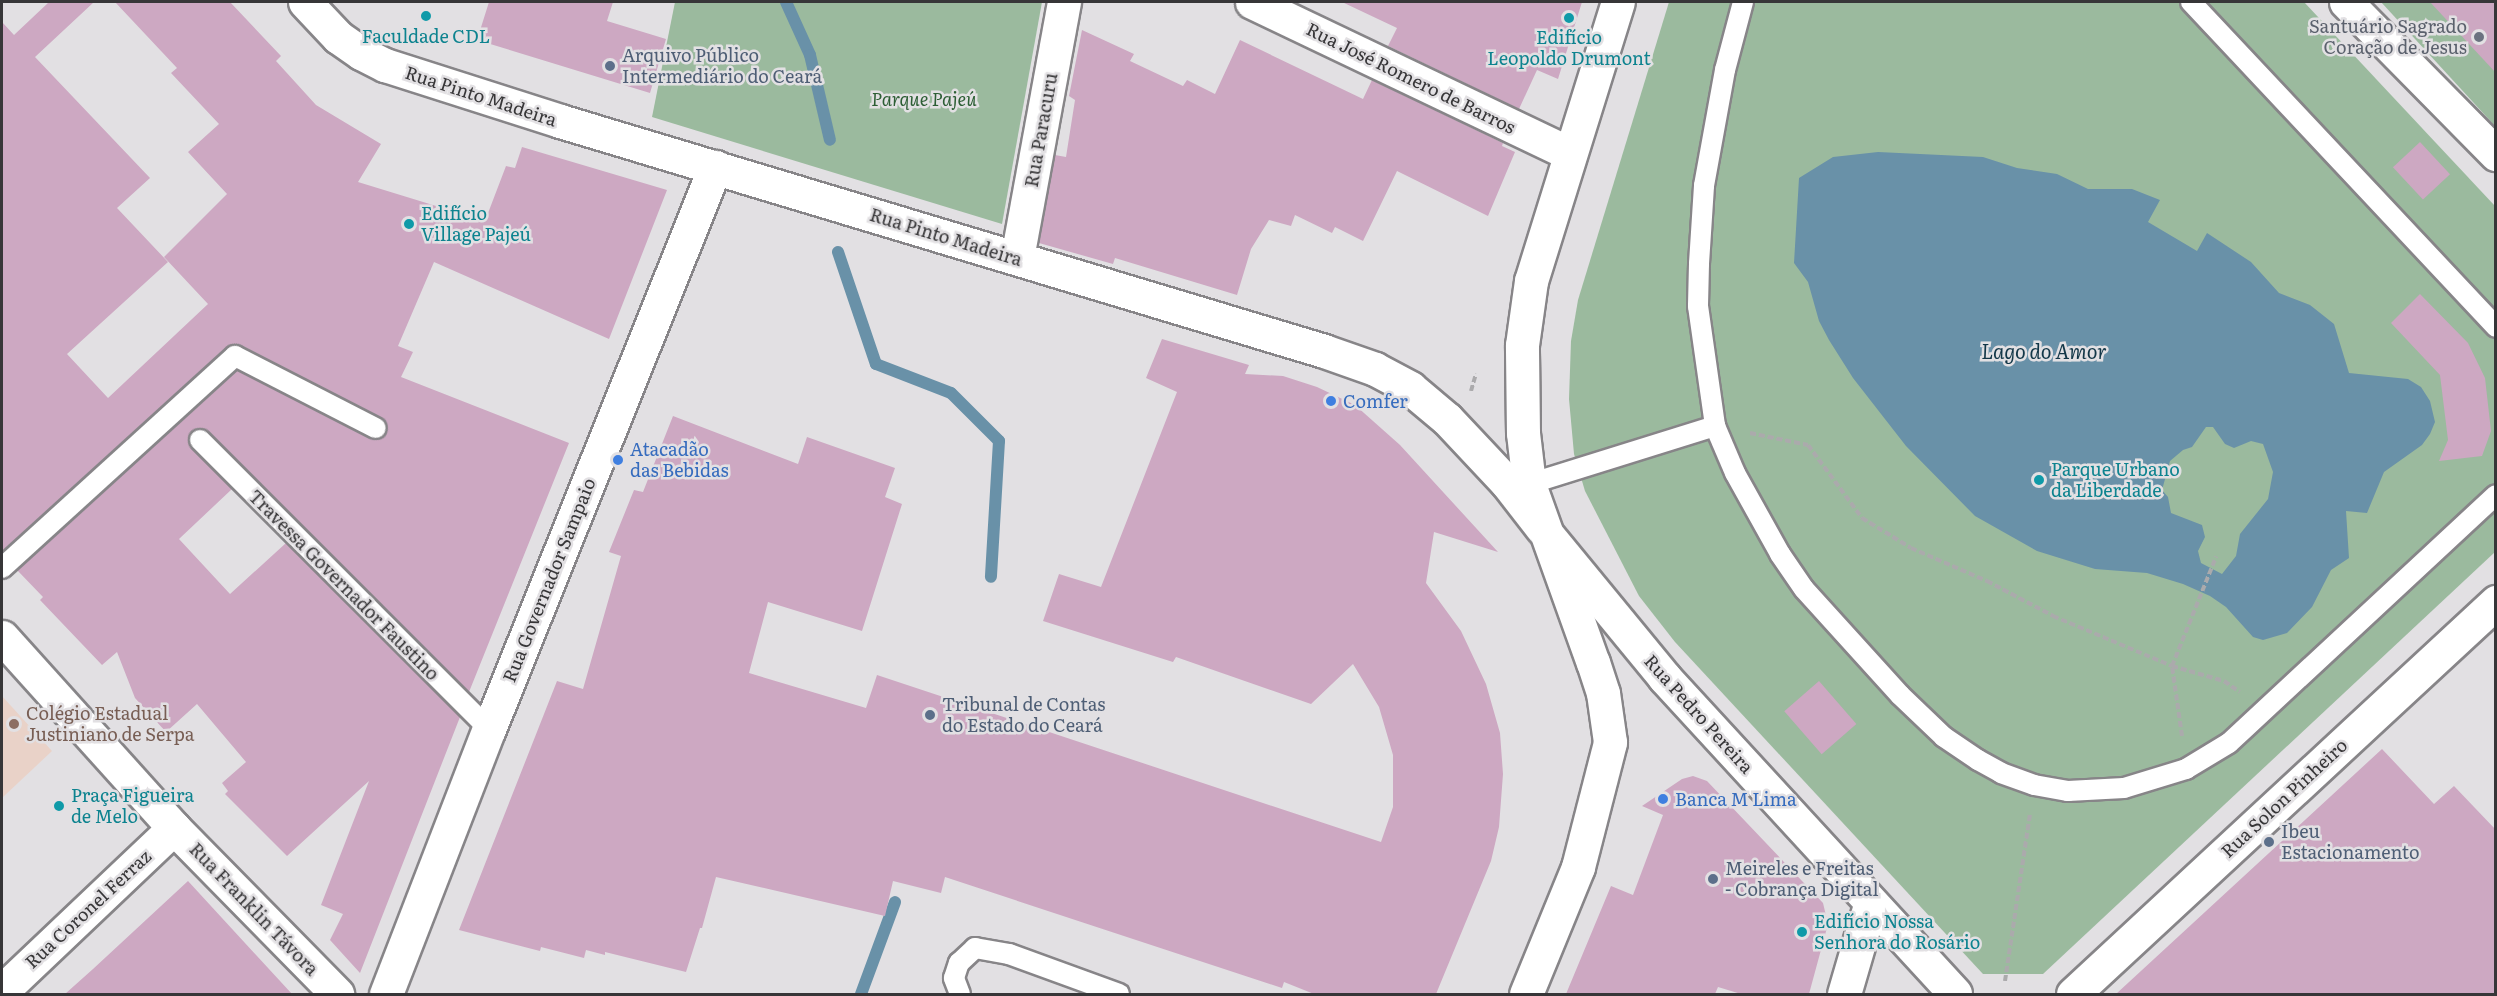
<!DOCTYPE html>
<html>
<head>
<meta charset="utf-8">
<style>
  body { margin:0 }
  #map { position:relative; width:2497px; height:996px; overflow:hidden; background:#e2e0e3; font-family:Literata,serif }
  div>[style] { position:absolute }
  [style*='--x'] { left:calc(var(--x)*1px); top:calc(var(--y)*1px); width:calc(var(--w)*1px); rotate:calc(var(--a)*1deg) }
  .education>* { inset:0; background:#e9d2c8 }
  .green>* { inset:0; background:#9bba9e }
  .water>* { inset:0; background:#6991a8 }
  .stream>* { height:12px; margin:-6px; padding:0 6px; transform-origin:6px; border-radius:6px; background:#6991a8 }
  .building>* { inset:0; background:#cda8c2; transform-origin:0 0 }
  .path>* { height:4px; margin-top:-2px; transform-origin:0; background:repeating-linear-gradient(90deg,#abaaac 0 6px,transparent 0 9px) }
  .roads { filter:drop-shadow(2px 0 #878588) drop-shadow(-2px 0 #878588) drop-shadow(0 2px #878588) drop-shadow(0 -2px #878588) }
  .lane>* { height:20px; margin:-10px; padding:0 10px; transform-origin:10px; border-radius:10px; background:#fff }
  .street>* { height:33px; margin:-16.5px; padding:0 16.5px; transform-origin:16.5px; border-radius:16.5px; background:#fff }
  .secondary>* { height:33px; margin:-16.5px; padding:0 16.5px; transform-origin:16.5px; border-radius:16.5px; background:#fff }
  .primary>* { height:33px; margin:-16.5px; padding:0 16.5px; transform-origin:16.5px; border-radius:16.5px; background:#fff }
  .dots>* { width:16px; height:16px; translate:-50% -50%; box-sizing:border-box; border:3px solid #e2e0e3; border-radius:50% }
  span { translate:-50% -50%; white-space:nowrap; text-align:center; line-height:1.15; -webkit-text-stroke:5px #e2e0e3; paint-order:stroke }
  .worship-label { font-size:18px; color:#5b616d }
  .right { translate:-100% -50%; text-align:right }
  .culture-label { font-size:18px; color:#0d838f }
  .left { translate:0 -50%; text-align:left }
  .service-label { font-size:18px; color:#4e5e75 }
  .street-label { font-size:18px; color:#373638 }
  .park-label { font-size:18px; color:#2c5e34; font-style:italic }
  .shop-label { font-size:18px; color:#366cbe }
  .education-label { font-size:18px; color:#785e54 }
  .water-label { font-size:20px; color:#133748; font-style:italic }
  .frame { position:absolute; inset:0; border:3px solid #373638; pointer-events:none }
</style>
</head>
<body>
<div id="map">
  <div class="education">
    <div style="clip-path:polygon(2px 696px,52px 751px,2px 798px)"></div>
  </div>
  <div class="green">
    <div style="clip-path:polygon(675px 2px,1042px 2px,1002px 224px,652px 117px)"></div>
    <div style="clip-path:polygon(1669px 2px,2304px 2px,2495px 206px,2495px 552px,2043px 974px,1983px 974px,1675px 642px,1639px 596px,1585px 491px,1574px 454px,1569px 399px,1571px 341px,1578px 300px)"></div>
    <div style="clip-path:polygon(2381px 2px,2495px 2px,2495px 126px)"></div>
  </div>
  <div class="water">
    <div style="clip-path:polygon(evenodd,1878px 152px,1983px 157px,2017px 168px,2057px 174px,2088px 189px,2132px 189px,2160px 200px,2148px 222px,2197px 251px,2207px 233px,2251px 262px,2279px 293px,2310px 305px,2334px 324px,2349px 373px,2408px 379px,2421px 387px,2430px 401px,2435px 422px,2430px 434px,2422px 445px,2384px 472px,2367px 513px,2346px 511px,2349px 558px,2331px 570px,2312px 607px,2287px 633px,2263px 640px,2253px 637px,2226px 607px,2210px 596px,2183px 584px,2147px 573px,2095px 569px,2037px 551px,1975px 516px,1906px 446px,1853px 378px,1829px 340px,1819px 321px,1808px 282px,1794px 263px,1799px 178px,1833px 157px,1878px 152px,2206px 427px,2213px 427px,2225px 444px,2234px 448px,2251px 441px,2263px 444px,2273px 472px,2268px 499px,2240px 534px,2236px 556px,2222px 574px,2201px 563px,2198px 551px,2205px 537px,2202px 525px,2171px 513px,2168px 497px,2162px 490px,2170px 461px,2183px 450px,2192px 447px,2206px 427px)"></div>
  </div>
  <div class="stream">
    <div style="--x:786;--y:2;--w:58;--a:65.6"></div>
    <div style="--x:810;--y:55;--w:87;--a:76.8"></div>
    <div style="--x:838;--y:252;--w:118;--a:71.3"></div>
    <div style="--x:876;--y:364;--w:80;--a:21.1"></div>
    <div style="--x:951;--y:393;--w:68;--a:45"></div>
    <div style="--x:999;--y:441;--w:136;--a:93.4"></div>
    <div style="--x:861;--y:994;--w:98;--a:-69.7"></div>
  </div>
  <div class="building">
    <div style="clip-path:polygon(49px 2px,94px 2px,35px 57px,150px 178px,117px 208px,168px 262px,67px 354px,108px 398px,208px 304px,164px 257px,227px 194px,188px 152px,219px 124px,171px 73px,177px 68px,115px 2px,230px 2px,281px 56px,276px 61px,316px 105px,381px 144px,358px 182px,485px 221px,506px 166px,515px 168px,522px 147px,667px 190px,609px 339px,434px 262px,398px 346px,413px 352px,401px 377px,569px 443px,469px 692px,208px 432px,197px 428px,189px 436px,192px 448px,232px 489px,179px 539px,230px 594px,286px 543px,460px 717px,360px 973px,330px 940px,343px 914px,321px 905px,369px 781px,287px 856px,225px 794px,228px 791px,222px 783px,246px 762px,197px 704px,166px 732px,135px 698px,117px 652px,102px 665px,40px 600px,43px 597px,17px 570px,237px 370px,371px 439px,377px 440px,386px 434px,386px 421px,240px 345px,233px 344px,2px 552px,2px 22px,14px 35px)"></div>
    <div style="clip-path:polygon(489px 2px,613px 2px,607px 21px,666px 39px,650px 93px,477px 40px)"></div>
    <div style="clip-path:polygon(1342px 2px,1582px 2px,1558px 79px,1537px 70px,1519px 109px,1388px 46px,1397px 28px)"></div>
    <div style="clip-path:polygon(2430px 2px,2496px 2px,2496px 73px)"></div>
    <div style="clip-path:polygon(1082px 30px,1134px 54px,1130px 61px,1183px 86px,1187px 80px,1215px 94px,1240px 40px,1363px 99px,1372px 80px,1503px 143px,1502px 146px,1515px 152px,1488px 216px,1397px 171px,1363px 241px,1335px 227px,1332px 233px,1295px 215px,1291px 226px,1269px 220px,1251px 249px,1237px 295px,1115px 258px,1113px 264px,1039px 243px,1055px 155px,1066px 157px,1075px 100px,1069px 96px)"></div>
    <div style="left:2420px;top:142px;width:44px;height:37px;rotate:47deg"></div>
    <div style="clip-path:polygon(2420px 294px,2468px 343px,2485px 378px,2491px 431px,2482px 456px,2439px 461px,2448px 440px,2440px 375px,2391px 323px)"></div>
    <div style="clip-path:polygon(1162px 339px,1249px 365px,1245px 374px,1283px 376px,1317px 387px,1355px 405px,1400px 445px,1498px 552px,1434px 532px,1426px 583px,1461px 631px,1486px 684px,1500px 733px,1503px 774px,1499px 827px,1491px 861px,1436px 994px,1314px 994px,1284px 982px,1282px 988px,945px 877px,941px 893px,893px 881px,885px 916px,716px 877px,702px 928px,700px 928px,686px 972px,605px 952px,605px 955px,586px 950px,584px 958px,541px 947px,540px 951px,459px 930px,557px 681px,583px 689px,621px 556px,609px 552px,634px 490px,643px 492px,673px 416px,798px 464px,807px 437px,895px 468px,885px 497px,902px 504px,862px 631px,768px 602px,749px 673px,866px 708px,877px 675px,1381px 842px,1393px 807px,1393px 755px,1379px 707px,1353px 664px,1311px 704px,1176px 657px,1173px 662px,1043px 621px,1059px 574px,1101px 587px,1177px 392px,1146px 378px)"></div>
    <div style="left:1819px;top:681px;width:57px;height:46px;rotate:49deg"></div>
    <div style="clip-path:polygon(2382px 749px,2434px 804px,2454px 786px,2496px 830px,2496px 994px,2116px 994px)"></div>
    <div style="clip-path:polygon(1693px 776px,1707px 781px,1823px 903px,1828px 924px,1809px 994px,1741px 994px,1718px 987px,1715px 994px,1566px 994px,1611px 886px,1633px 895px,1663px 815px,1642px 806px,1682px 779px)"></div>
    <div style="clip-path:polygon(188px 881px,292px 994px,65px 994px,93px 969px)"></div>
  </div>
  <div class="path">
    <div style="--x:1471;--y:391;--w:18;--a:-74"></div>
    <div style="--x:1750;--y:433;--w:59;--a:11.7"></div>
    <div style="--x:1808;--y:445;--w:91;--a:53.5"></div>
    <div style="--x:1862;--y:518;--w:57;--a:31.5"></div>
    <div style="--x:1911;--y:548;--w:83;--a:23.5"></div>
    <div style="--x:1987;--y:581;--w:75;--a:27.9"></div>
    <div style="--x:2053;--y:616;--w:129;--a:22.8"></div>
    <div style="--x:2172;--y:666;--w:54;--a:16.1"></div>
    <div style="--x:2224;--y:681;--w:19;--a:35"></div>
    <div style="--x:2182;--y:736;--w:71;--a:-98.1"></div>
    <div style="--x:2172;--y:666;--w:118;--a:-68"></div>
    <div style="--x:2005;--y:981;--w:170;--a:-81.5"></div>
  </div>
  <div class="roads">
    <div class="lane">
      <div style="--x:1743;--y:2;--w:70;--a:104.8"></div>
      <div style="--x:1725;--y:70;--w:118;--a:100.3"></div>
      <div style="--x:1704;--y:186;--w:78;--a:93.7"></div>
      <div style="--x:1699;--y:264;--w:42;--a:91.4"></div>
      <div style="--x:1698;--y:306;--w:121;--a:81.9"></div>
      <div style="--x:1715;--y:426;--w:51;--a:66.9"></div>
      <div style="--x:1735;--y:473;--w:93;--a:60.9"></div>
      <div style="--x:1780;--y:554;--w:42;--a:55.6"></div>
      <div style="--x:1804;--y:589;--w:143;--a:47.8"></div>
      <div style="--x:1900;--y:695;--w:61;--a:43.7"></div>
      <div style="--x:1944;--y:737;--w:41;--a:34.1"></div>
      <div style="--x:1978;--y:760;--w:26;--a:29"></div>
      <div style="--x:2001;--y:773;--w:35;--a:20"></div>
      <div style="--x:2034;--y:785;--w:35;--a:10"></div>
      <div style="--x:2068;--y:791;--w:56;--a:-3.1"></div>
      <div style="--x:2124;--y:788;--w:65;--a:-17"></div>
      <div style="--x:2186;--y:769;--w:50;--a:-31.2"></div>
      <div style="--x:2229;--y:743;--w:364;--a:-42.9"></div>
      <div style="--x:2191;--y:2;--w:446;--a:46.8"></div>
      <div style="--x:200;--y:440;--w:409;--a:45"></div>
      <div style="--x:1529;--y:484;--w:195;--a:-17.3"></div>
      <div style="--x:2;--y:568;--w:315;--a:-42.3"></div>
      <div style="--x:235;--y:356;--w:158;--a:27.1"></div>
      <div style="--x:960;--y:994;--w:17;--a:-111"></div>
      <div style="--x:954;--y:978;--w:16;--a:-72"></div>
      <div style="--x:959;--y:963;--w:22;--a:-43"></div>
      <div style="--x:975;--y:948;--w:35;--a:10"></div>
      <div style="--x:1009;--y:954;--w:117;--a:20"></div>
    </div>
    <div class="street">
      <div style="--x:1252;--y:2;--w:352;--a:25.5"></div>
      <div style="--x:2346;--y:2;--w:214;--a:45.4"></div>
      <div style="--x:1017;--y:258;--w:260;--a:-79.6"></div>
      <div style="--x:1550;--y:538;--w:180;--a:50.6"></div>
      <div style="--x:1664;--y:677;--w:430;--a:47.4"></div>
      <div style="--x:2;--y:637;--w:257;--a:48"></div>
      <div style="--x:174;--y:828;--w:233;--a:45.5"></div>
      <div style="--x:2;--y:991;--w:237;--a:-43.5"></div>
      <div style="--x:386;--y:994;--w:284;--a:-68.8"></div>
      <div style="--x:489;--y:729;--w:606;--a:-68.09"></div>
      <div style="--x:1844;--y:994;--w:93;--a:-73.7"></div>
      <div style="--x:2073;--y:994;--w:577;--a:-42.82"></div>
    </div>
    <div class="secondary">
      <div style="--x:305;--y:2;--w:48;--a:46.7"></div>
      <div style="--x:338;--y:37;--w:28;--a:35"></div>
      <div style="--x:361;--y:53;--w:27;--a:27"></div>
      <div style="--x:385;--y:65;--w:184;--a:17.7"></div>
      <div style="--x:560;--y:121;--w:798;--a:16.75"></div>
      <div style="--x:1324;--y:351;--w:54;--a:19.4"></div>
      <div style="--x:1375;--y:369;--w:40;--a:28"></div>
      <div style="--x:1410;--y:388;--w:48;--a:40"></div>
      <div style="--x:1447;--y:419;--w:88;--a:46.8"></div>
      <div style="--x:1507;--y:483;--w:57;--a:52.1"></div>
    </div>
    <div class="primary">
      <div style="--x:1526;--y:994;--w:137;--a:-67.7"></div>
      <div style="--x:1578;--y:867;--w:129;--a:-75.6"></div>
      <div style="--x:1610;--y:742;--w:49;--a:-98.1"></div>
      <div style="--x:1603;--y:693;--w:32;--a:-108"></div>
      <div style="--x:1593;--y:663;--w:190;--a:-109.7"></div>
      <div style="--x:1529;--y:484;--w:51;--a:-96.7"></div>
      <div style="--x:1523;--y:433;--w:88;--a:-90.7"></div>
      <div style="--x:1522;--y:345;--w:65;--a:-82"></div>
      <div style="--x:1531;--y:281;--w:292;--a:-72.7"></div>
    </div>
  </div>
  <div class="dots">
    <div style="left:426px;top:16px;background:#0f9aa8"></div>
    <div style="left:1569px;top:18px;background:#0f9aa8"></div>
    <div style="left:2479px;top:37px;background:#6b7280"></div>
    <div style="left:610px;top:66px;background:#5c6f8a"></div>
    <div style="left:409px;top:224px;background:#0f9aa8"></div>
    <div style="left:1331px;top:401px;background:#3f7fe0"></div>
    <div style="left:618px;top:460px;background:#3f7fe0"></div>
    <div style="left:2039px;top:480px;background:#0f9aa8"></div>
    <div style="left:930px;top:715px;background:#5c6f8a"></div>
    <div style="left:14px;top:724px;background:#8d6e63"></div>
    <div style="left:1663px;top:799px;background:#3f7fe0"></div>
    <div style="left:59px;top:806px;background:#0f9aa8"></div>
    <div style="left:2269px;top:842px;background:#5c6f8a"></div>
    <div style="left:1713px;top:879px;background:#5c6f8a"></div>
    <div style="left:1802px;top:932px;background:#0f9aa8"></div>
  </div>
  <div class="worship-label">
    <span class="right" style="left:2467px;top:37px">Santuário Sagrado<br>Coração de Jesus</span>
  </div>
  <div class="culture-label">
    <span style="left:426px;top:36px">Faculdade CDL</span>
    <span style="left:1569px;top:48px">Edifício<br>Leopoldo Drumont</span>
    <span class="left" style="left:421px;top:224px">Edifício<br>Village Pajeú</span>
    <span class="left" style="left:2051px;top:480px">Parque Urbano<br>da Liberdade</span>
    <span class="left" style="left:71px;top:806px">Praça Figueira<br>de Melo</span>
    <span class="left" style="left:1814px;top:932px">Edifício Nossa<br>Senhora do Rosário</span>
  </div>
  <div class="service-label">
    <span class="left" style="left:622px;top:66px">Arquivo Público<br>Intermediário do Ceará</span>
    <span class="left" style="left:942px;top:715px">Tribunal de Contas<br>do Estado do Ceará</span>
    <span class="left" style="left:2281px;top:842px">Ibeu<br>Estacionamento</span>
    <span class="left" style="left:1725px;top:879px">Meireles e Freitas<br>- Cobrança Digital</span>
  </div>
  <div class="street-label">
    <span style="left:1411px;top:78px;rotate:26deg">Rua José Romero de Barros</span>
    <span style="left:481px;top:96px;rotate:18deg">Rua Pinto Madeira</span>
    <span style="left:1041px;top:130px;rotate:-80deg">Rua Paracuru</span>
    <span style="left:946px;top:237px;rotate:17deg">Rua Pinto Madeira</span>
    <span style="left:549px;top:580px;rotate:-68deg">Rua Governador Sampaio</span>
    <span style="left:344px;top:585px;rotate:45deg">Travessa Governador Faustino</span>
    <span style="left:1699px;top:714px;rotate:48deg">Rua Pedro Pereira</span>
    <span style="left:2284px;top:798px;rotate:-43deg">Rua Solon Pinheiro</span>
    <span style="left:88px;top:909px;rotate:-43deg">Rua Coronel Ferraz</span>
    <span style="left:254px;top:909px;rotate:46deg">Rua Franklin Távora</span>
  </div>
  <div class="park-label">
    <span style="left:924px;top:99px">Parque Pajeú</span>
  </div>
  <div class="shop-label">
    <span class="left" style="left:1343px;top:401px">Comfer</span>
    <span class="left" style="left:630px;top:460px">Atacadão<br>das Bebidas</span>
    <span class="left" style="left:1675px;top:799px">Banca M Lima</span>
  </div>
  <div class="education-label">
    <span class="left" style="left:26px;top:724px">Colégio Estadual<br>Justiniano de Serpa</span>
  </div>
  <div class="water-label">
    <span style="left:2044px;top:350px">Lago do Amor</span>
  </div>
  <div class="frame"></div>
</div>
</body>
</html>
